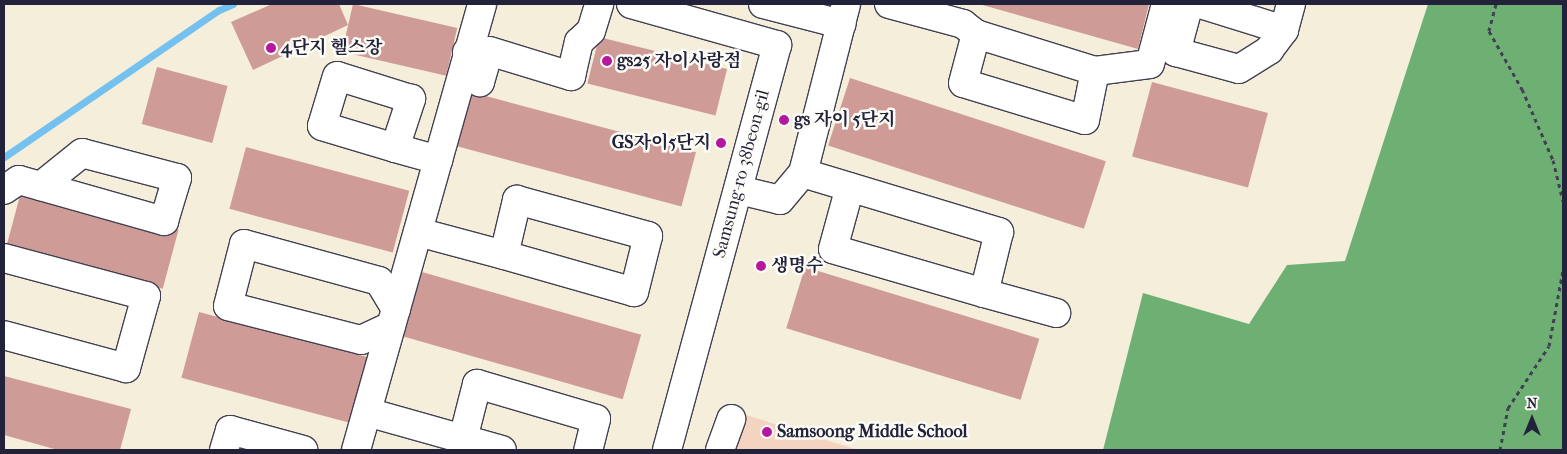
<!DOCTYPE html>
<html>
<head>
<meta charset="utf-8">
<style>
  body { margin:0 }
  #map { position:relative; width:1567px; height:454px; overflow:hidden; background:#f5eedb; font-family:"IM FELL French Canon","Noto Serif KR",serif }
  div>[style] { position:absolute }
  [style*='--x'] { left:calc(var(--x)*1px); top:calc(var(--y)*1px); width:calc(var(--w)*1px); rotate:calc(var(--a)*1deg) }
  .built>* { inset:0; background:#f4d3c0 }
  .forest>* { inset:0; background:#6eb074 }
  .stream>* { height:7px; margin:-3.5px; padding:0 3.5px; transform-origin:3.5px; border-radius:3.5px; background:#74c1ef }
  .building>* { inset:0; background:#ce9b97; transform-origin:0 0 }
  .path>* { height:3px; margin-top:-1.5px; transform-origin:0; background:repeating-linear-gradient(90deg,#424153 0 4px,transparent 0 8px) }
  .roads { filter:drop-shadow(1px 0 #424153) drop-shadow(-1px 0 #424153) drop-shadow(0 1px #424153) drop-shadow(0 -1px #424153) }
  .minor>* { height:28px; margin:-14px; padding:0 14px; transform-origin:14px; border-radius:14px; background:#fff }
  .dots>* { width:14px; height:14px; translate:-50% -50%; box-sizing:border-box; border:2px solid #fdfcf7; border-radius:50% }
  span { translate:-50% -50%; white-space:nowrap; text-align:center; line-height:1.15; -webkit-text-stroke:5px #fdfcf7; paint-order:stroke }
  .poi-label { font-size:18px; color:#22223b; font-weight:700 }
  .left { translate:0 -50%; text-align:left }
  .right { translate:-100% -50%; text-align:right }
  .street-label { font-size:18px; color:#22223b }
  .frame { position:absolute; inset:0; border:5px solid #22223b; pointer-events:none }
  .north { position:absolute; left:1507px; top:394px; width:50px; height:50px; -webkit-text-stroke:4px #fdfcf7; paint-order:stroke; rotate:0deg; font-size:14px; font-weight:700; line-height:20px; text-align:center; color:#22223b }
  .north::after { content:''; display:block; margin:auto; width:18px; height:22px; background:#22223b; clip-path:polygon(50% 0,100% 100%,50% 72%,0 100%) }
</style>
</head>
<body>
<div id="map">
  <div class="built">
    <div style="clip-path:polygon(740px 413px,858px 450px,730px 450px)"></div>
  </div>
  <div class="forest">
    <div style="clip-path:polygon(1428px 4px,1563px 4px,1563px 450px,1103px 450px,1143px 293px,1249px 324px,1287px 265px,1345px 261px)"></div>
  </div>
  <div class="stream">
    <div style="--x:4;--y:157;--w:260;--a:-34.4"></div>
    <div style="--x:219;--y:10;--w:15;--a:-23"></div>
  </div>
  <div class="building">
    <div style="clip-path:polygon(272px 4px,339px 4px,348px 25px,253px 70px,231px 22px)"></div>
    <div style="left:353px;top:4px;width:107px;height:49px;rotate:13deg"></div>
    <div style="clip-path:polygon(979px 4px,1149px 4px,1138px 49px)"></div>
    <div style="left:599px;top:37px;width:132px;height:48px;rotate:14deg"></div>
    <div style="left:157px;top:67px;width:73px;height:59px;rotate:15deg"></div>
    <div style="left:850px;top:78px;width:269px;height:71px;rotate:18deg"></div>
    <div style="left:1152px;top:82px;width:120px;height:77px;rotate:15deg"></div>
    <div style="left:467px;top:91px;width:237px;height:56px;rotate:15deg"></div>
    <div style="left:246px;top:147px;width:169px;height:64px;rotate:15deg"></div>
    <div style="left:22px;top:188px;width:162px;height:61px;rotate:15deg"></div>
    <div style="left:805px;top:267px;width:245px;height:64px;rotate:17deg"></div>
    <div style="left:422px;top:272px;width:228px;height:67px;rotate:16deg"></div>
    <div style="left:199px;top:312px;width:177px;height:68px;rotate:15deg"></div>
    <div style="clip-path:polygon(4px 376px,131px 409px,120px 450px,58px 450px,4px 435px)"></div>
  </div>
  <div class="path">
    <div style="--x:1496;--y:4;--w:28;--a:105"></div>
    <div style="--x:1489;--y:31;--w:67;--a:60.4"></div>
    <div style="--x:1522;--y:89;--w:77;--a:66.4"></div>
    <div style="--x:1553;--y:160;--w:42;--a:76.3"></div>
    <div style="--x:1500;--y:450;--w:43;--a:-79.2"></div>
    <div style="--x:1508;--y:408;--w:74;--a:-56.5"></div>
    <div style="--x:1549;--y:346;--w:77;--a:-79.6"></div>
  </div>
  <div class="roads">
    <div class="minor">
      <div style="--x:631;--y:4;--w:152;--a:15.7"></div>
      <div style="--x:777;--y:45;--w:420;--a:105.2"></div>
      <div style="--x:763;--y:4;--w:81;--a:14.4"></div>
      <div style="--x:889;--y:4;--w:77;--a:15.1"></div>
      <div style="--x:963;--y:24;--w:16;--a:38"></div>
      <div style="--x:976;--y:34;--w:125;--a:17.3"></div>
      <div style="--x:1095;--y:71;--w:50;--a:101.5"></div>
      <div style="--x:1085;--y:120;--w:127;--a:-163.1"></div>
      <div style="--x:963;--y:83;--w:51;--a:-75.1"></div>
      <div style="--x:1189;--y:4;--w:50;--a:105.2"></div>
      <div style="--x:1176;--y:52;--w:65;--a:15.1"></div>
      <div style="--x:1239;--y:69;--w:36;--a:-32"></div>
      <div style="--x:1269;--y:50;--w:25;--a:-53"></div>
      <div style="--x:1284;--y:30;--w:27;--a:-75"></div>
      <div style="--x:1200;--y:4;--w:88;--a:17.2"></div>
      <div style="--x:467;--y:52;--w:33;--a:67"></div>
      <div style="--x:480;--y:82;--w:32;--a:-74"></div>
      <div style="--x:489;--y:51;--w:86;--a:17"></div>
      <div style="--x:571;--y:76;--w:35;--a:-77"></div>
      <div style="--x:579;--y:42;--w:16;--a:-43"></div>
      <div style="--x:591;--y:31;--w:28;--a:-73"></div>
      <div style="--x:1095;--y:71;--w:55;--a:-7.3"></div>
      <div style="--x:1150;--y:64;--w:62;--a:-75.1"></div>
      <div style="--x:395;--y:148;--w:52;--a:-71.9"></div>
      <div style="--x:411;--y:99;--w:77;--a:-162.7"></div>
      <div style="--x:337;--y:76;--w:52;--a:106.7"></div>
      <div style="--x:322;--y:126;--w:76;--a:16.8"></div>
      <div style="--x:395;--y:148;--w:45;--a:15.6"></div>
      <div style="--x:803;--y:173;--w:174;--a:-75.7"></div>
      <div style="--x:4;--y:190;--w:18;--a:-34"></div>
      <div style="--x:19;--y:180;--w:151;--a:15.8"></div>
      <div style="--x:164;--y:221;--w:45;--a:-73.2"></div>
      <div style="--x:177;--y:178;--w:98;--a:-165.3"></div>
      <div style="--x:82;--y:153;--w:53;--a:141.2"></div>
      <div style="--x:739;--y:190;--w:42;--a:13.7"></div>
      <div style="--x:780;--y:200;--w:35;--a:-50"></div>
      <div style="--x:803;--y:173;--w:205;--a:16.8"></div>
      <div style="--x:999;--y:232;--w:63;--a:103.8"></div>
      <div style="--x:984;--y:293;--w:157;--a:-163.8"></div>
      <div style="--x:833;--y:249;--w:64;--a:-74.7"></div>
      <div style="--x:418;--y:232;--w:89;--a:15"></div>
      <div style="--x:504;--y:255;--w:57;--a:-76.7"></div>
      <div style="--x:517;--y:200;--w:136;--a:15.4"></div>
      <div style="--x:648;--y:236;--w:58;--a:104"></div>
      <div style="--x:634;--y:292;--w:135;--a:-164.1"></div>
      <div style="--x:4;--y:258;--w:147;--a:15"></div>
      <div style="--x:146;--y:296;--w:75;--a:105.5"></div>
      <div style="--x:126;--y:368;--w:126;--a:-164.9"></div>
      <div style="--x:984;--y:293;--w:75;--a:15.5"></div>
      <div style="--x:391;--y:326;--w:33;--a:155"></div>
      <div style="--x:361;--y:340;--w:137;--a:-165.7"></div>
      <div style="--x:228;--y:306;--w:64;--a:-75.5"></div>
      <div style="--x:244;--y:244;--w:140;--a:15.3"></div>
      <div style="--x:379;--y:281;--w:33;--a:59"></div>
      <div style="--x:367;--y:412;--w:140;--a:15.7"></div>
      <div style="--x:463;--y:439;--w:57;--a:-75.7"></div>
      <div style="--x:477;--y:384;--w:124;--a:16.4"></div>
      <div style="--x:596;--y:419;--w:32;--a:104"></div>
      <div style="--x:224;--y:450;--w:21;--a:-73"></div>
      <div style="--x:230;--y:430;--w:76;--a:15.3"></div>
      <div style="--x:356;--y:450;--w:463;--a:-74.2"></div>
      <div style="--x:720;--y:450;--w:33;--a:-70"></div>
    </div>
  </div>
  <div class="dots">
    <div style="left:271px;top:48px;background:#b5179e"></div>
    <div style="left:607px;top:61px;background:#b5179e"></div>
    <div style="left:784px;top:120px;background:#b5179e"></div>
    <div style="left:721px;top:143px;background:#b5179e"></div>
    <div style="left:761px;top:266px;background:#b5179e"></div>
    <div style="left:767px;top:432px;background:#b5179e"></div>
  </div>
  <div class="poi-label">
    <span class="left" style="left:281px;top:48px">4단지 헬스장</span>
    <span class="left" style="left:617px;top:61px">gs25 자이사랑점</span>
    <span class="left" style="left:794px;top:120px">gs 자이 5단지</span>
    <span class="right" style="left:711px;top:143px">GS자이5단지</span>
    <span class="left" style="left:771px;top:266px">생명수</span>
    <span class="left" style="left:777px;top:432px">Samsoong Middle School</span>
  </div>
  <div class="street-label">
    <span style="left:742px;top:174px;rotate:-75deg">Samsung-ro 38beon-gil</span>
  </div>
  <div class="frame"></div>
  <div class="north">N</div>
</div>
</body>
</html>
